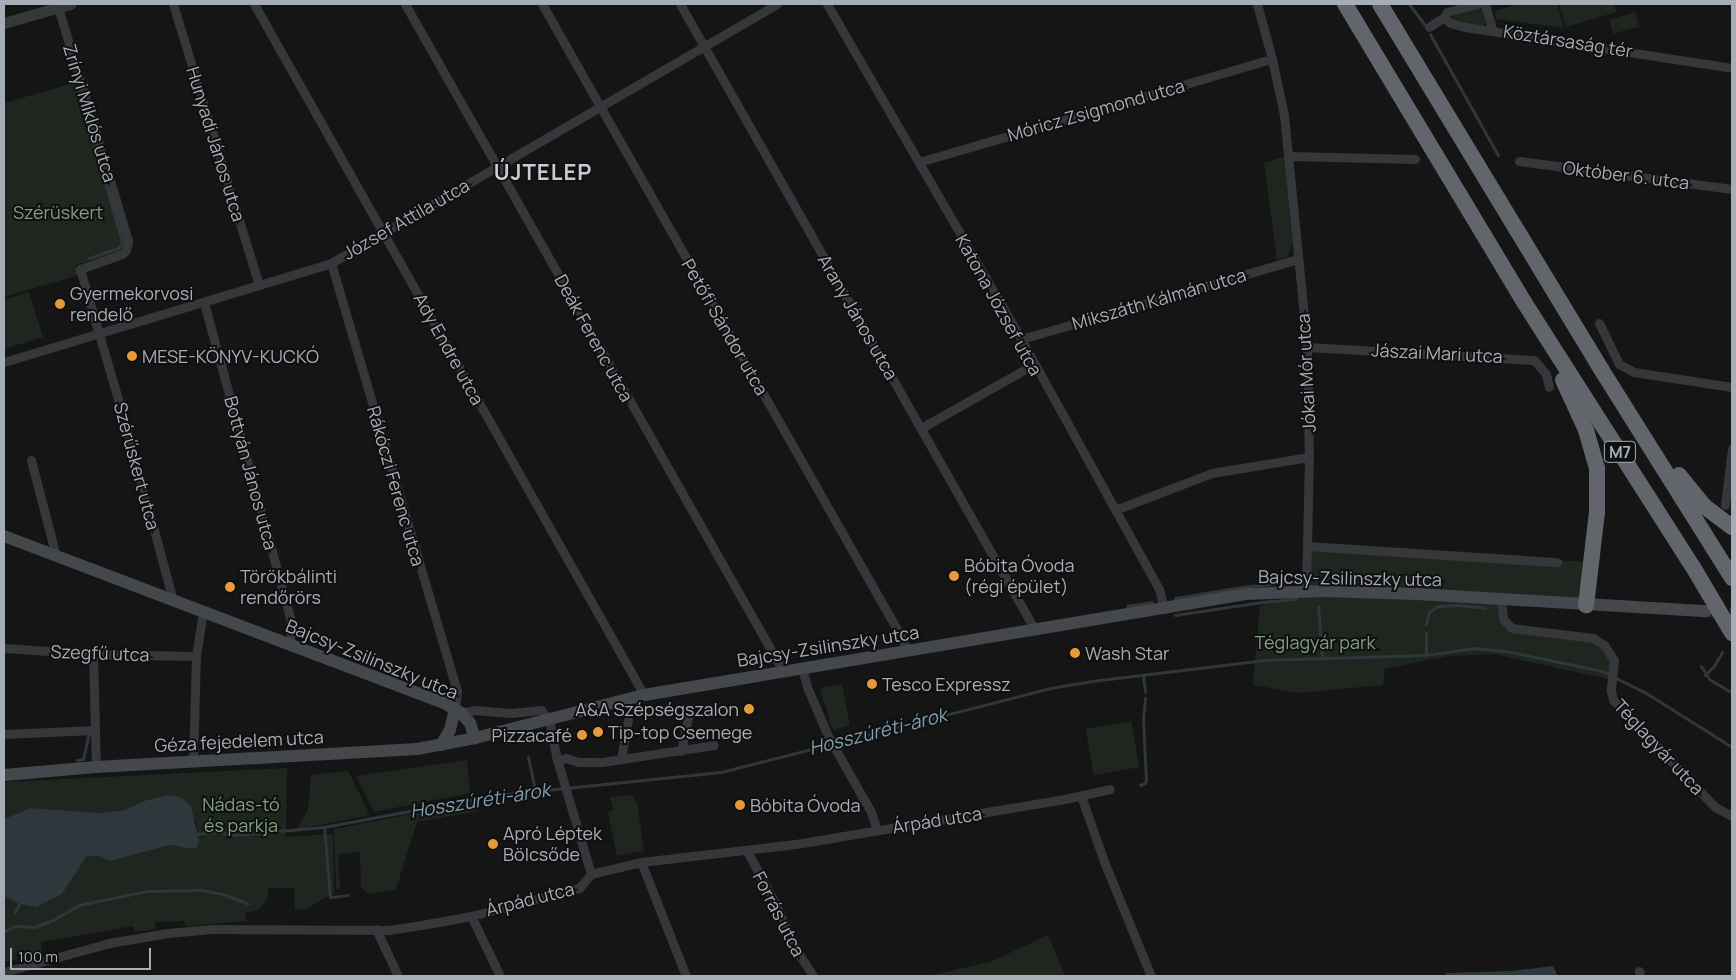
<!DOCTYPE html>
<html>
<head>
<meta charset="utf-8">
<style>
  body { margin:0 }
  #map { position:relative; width:1736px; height:980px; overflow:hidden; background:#151516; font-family:Manrope,sans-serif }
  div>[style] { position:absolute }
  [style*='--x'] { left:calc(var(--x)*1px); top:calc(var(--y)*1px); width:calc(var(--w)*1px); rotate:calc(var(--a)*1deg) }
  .green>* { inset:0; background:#1f261f; transform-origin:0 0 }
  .water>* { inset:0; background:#2e373b }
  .stream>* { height:3px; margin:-1.5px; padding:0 1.5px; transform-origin:1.5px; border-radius:1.5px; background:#2e373b }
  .secondary-tunnel>* { height:12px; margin-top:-6px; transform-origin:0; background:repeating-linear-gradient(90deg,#323336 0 12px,transparent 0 18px) }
  .minor>* { height:9px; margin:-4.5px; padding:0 4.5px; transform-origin:4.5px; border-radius:4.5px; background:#36373b }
  .tertiary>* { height:11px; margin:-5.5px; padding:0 5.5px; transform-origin:5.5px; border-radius:5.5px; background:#36373b }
  .secondary>* { height:12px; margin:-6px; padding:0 6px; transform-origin:6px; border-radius:6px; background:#44474b }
  .motorway>* { height:16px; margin:-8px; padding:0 8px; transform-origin:8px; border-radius:8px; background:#62666c }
  .dots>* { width:14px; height:14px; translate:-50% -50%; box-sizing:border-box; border:2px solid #101011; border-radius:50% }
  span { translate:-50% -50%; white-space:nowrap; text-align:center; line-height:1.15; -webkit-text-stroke:4px #101011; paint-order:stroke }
  .shield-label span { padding:1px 4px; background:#101011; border:1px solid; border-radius:4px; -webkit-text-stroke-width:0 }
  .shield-label { font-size:16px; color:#a7adb6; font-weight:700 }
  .street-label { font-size:18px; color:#a7adb6 }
  .park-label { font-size:18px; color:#81a07f }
  .poi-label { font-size:18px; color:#a7adb6 }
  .left { translate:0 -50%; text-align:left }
  .right { translate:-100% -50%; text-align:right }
  .water-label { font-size:19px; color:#809eaf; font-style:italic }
  .district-label { font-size:22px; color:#c8ccd2; font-weight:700; letter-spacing:1px }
  .frame { position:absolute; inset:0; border:5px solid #a7adb6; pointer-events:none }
  .scale { position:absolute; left:10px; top:948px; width:141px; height:22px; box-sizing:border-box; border:2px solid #a7adb6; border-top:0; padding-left:6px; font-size:15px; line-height:18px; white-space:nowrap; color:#a7adb6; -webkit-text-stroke:4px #101011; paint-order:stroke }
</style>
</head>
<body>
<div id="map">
  <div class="green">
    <div style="clip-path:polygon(1520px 4px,1557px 4px,1564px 28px,1496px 19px,1495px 11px)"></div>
    <div style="clip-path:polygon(1559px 4px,1614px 4px,1617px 12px,1566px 27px)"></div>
    <div style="clip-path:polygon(1480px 6px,1483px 7px,1486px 24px,1482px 26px,1456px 22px,1452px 19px,1454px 14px)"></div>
    <div style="left:1635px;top:12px;width:15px;height:27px;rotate:74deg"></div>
    <div style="clip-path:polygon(77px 82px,125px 241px,123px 248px,118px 252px,76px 265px,79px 275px,4px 297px,4px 103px)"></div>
    <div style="clip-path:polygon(1285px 156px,1292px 246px,1287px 257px,1277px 260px,1264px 163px)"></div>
    <div style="clip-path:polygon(29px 292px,43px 337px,4px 349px,4px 300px)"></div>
    <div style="clip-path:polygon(1307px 546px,1589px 562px,1586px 605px,1501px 599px,1507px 624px,1593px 638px,1610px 651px,1612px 680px,1495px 654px,1447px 656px,1385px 669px,1383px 685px,1299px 693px,1253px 685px,1260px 606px,1306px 592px)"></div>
    <div style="clip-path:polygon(842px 684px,850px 725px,834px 730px,828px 721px,830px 719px,820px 690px,822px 687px)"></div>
    <div style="left:1131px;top:721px;width:47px;height:46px;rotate:80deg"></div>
    <div style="clip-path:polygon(467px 760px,470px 793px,374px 812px,356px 776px)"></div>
    <div style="clip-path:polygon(287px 768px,286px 837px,333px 834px,334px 893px,304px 910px,295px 909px,294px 888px,268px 888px,268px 898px,258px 910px,245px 913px,247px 921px,186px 926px,184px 921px,155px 922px,155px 929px,135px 932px,133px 926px,41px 942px,42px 952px,4px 962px,4px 896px,19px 904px,76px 870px,86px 857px,99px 856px,110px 861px,170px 845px,192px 849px,199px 841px,196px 821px,144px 801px,125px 810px,101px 813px,31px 808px,4px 819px,4px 782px)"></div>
    <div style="clip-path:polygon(348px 771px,370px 815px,296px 830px,308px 810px,311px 775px)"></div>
    <div style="clip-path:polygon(633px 795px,634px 801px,637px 801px,644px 851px,617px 856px,608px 812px,613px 810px,610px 797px)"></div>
    <div style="clip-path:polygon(477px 801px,478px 811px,417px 822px,396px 889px,369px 894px,361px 887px,360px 852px,338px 854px,340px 888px,336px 890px,334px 829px)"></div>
    <div style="clip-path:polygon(1048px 935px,1065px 976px,927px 976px,990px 962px)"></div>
  </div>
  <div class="water">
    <div style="clip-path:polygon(167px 795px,181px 797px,191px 806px,199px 841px,197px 847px,192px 849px,170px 845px,110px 861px,99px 856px,86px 857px,62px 894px,36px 907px,19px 904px,4px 896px,4px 819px,31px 808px,101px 813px,125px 810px,144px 801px)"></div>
    <div style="clip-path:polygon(1553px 966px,1558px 976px,1445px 976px,1446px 973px,1511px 971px)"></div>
  </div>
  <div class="stream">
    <div style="--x:1409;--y:4;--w:26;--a:53"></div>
    <div style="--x:1430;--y:34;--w:139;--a:60.7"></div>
    <div style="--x:86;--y:117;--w:130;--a:73.9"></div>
    <div style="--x:122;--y:242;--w:7;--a:124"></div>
    <div style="--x:118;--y:248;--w:31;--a:161"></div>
    <div style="--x:1175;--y:598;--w:75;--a:-9.2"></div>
    <div style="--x:1249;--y:586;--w:48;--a:-4.8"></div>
    <div style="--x:1127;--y:606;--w:25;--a:-9"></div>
    <div style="--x:1318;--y:606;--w:52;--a:85.6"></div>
    <div style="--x:1175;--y:615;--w:88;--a:-8.5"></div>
    <div style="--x:1262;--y:602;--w:34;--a:-5"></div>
    <div style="--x:1426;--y:624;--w:12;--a:-76"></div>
    <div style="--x:1429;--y:612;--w:11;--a:-34"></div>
    <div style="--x:1438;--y:606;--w:20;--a:-3"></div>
    <div style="--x:1458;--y:605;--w:27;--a:6"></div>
    <div style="--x:1426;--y:633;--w:21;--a:90"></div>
    <div style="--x:1701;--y:666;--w:15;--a:58"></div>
    <div style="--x:1709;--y:679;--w:27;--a:31"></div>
    <div style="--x:1143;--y:675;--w:17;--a:83"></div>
    <div style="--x:1705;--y:675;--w:13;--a:-45"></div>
    <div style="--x:1714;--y:666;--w:16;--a:-60"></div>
    <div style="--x:528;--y:757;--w:35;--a:78"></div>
    <div style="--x:77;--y:760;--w:6;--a:-9"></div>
    <div style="--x:83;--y:759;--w:26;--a:-77"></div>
    <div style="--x:1140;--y:785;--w:5;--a:-22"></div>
    <div style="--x:1145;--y:783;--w:3;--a:-72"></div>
    <div style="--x:1146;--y:780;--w:59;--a:-92.9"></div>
    <div style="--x:1143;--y:721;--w:23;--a:-85"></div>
    <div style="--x:324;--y:827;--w:70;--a:85.1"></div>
    <div style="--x:330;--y:897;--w:18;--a:-6"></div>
    <div style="--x:194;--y:834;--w:25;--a:-5"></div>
    <div style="--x:219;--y:832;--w:14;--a:12"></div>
    <div style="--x:233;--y:835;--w:91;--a:-5"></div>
    <div style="--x:324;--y:827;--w:168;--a:-10.6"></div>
    <div style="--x:489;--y:796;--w:233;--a:-5.9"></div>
    <div style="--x:721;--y:772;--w:340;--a:-14.3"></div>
    <div style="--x:1050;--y:688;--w:43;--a:-9.5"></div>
    <div style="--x:1092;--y:681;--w:174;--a:-6.9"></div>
    <div style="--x:1265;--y:660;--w:160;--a:-1.8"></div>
    <div style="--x:1425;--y:655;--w:50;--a:-8"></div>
    <div style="--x:1475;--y:648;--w:31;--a:6"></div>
    <div style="--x:1506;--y:651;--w:98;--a:11.8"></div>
    <div style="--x:1602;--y:671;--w:49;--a:26.6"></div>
    <div style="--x:1646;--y:693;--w:102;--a:32.1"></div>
    <div style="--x:15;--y:912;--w:9;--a:-63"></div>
    <div style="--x:4;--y:931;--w:12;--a:-24"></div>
    <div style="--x:15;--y:926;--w:20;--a:3"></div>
    <div style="--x:35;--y:927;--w:19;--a:-21"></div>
    <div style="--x:53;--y:920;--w:30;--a:-30"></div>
    <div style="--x:79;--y:905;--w:69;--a:-11.6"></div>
    <div style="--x:147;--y:891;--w:53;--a:-1.1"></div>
    <div style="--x:200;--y:890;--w:23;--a:10"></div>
    <div style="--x:223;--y:894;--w:26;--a:21"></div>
  </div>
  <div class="secondary-tunnel">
    <div style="--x:1712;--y:611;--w:20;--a:6"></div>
  </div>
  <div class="minor">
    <div style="--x:173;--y:4;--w:294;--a:73"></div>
    <div style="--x:254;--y:4;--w:793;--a:60.56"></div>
    <div style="--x:405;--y:4;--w:767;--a:60.46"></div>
    <div style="--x:542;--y:4;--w:731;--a:60.42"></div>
    <div style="--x:903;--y:640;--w:11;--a:75"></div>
    <div style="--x:680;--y:4;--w:720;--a:60.44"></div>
    <div style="--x:827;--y:4;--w:387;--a:59.9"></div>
    <div style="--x:1021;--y:339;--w:286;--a:61.1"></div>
    <div style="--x:1159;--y:589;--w:21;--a:76"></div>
    <div style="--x:1257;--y:4;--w:57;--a:74.7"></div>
    <div style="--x:1272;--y:59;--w:57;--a:77.9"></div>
    <div style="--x:1284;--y:115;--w:233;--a:84.3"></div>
    <div style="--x:1307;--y:347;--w:110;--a:89"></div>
    <div style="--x:1309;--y:457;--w:135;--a:91.3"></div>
    <div style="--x:1485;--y:4;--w:26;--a:74"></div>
    <div style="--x:58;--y:7;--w:244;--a:73.3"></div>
    <div style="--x:128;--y:241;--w:9;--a:103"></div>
    <div style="--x:126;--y:250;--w:6;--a:135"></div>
    <div style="--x:122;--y:254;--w:45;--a:160.3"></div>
    <div style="--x:80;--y:269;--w:168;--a:73.7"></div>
    <div style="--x:127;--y:430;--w:176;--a:74.9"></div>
    <div style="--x:1444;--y:17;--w:8;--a:45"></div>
    <div style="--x:1450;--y:23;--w:16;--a:15"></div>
    <div style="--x:1465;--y:27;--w:270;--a:8.7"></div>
    <div style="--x:1429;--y:27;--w:18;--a:-34"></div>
    <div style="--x:1444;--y:17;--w:6;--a:-59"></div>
    <div style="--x:1447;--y:12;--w:31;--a:-15"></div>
    <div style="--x:1290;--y:156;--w:125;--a:1.4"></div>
    <div style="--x:1519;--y:161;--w:215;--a:7.5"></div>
    <div style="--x:919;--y:162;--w:368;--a:-16.3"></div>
    <div style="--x:331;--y:263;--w:447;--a:73.6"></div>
    <div style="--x:457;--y:692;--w:17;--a:97"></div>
    <div style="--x:204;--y:303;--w:327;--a:74.7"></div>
    <div style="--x:290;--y:618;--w:15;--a:86"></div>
    <div style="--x:291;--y:633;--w:12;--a:99"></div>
    <div style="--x:1599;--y:323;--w:46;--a:64"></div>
    <div style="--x:1619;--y:364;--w:17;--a:28"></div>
    <div style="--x:1634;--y:372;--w:99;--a:8.7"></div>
    <div style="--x:1021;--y:339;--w:288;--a:-16.1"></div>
    <div style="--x:1307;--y:347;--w:227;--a:3.3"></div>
    <div style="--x:1534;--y:360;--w:18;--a:49"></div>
    <div style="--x:1546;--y:374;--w:13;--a:77"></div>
    <div style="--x:4;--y:362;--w:342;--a:-16.8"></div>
    <div style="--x:331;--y:263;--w:516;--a:-30.14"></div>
    <div style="--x:921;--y:428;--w:129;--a:-29.4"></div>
    <div style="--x:31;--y:460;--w:99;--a:75.4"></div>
    <div style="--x:1725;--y:505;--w:57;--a:-83"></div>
    <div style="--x:1115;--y:510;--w:104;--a:-20.9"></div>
    <div style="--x:1212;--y:473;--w:98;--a:-9.4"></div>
    <div style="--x:1307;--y:546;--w:251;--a:3.7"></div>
    <div style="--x:1501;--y:599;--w:20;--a:84"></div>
    <div style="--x:1503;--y:619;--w:13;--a:45"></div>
    <div style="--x:1512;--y:628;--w:82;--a:7"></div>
    <div style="--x:1593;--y:638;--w:13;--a:32"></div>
    <div style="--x:1604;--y:645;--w:18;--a:56"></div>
    <div style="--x:1614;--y:660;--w:31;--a:96"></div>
    <div style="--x:1611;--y:691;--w:9;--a:77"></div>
    <div style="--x:1613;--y:700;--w:148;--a:46.4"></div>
    <div style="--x:1715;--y:807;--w:19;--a:28"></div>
    <div style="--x:4;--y:648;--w:89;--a:3.9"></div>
    <div style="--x:93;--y:654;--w:103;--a:1.1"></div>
    <div style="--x:93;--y:654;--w:113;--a:88.5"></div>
    <div style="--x:802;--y:668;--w:20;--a:75"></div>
    <div style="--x:807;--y:687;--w:53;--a:66.8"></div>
    <div style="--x:828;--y:736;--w:87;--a:60.5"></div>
    <div style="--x:871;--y:812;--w:19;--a:72"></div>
    <div style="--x:460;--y:713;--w:15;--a:-11"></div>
    <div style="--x:475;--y:710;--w:36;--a:5"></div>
    <div style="--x:511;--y:713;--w:30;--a:-6"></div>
    <div style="--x:541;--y:710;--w:11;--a:52"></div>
    <div style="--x:549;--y:719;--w:38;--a:79"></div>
    <div style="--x:556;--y:756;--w:123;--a:73.5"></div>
    <div style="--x:4;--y:734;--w:91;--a:-2.5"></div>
    <div style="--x:681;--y:751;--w:44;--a:-78.2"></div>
    <div style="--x:621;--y:759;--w:40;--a:-80"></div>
    <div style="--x:557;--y:761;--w:9;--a:-18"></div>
    <div style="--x:566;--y:758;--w:13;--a:18"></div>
    <div style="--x:578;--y:762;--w:24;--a:0"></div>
    <div style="--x:602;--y:762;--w:113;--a:-8.6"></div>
    <div style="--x:193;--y:762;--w:106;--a:-88.4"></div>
    <div style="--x:196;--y:656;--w:45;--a:-81"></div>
    <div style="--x:1081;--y:796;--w:72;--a:70.6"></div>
    <div style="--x:1105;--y:864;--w:121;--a:67.7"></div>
    <div style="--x:747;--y:851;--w:55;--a:61.6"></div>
    <div style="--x:773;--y:899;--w:57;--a:65.2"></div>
    <div style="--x:797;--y:951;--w:30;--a:57"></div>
    <div style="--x:641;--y:862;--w:123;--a:68.5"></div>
    <div style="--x:471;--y:916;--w:67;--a:64.2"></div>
    <div style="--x:376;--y:929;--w:52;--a:64.9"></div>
    <div style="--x:1639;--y:971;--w:5;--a:79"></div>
    <div style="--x:4;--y:972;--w:109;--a:-15.4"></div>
    <div style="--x:109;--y:943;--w:60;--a:-9.6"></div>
    <div style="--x:168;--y:933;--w:44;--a:-5.2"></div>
    <div style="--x:212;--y:929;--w:177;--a:0.3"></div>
    <div style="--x:389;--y:930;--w:33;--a:-9"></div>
    <div style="--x:422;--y:925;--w:50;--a:-10.4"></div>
    <div style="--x:471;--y:916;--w:112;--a:-14.5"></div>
    <div style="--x:579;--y:888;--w:18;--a:-49"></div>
    <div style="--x:591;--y:874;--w:51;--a:-13.5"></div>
    <div style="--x:641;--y:862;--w:156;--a:-6.6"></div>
    <div style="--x:796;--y:844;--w:268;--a:-9.5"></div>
    <div style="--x:1060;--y:800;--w:51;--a:-12.4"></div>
  </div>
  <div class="tertiary">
    <div style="--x:4;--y:23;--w:69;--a:-16.1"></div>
  </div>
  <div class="secondary">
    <div style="--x:4;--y:536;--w:473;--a:20.8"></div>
    <div style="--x:446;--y:704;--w:17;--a:31"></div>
    <div style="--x:461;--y:713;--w:13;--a:48"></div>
    <div style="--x:470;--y:723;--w:16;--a:72"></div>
    <div style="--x:441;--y:745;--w:17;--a:-59"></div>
    <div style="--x:450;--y:730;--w:22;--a:-77"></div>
    <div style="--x:4;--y:775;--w:92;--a:-5"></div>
    <div style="--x:96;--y:767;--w:322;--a:-3.2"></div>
    <div style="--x:417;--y:749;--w:59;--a:-10.7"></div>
    <div style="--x:475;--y:738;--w:174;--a:-14.3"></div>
    <div style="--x:644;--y:695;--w:610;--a:-9.52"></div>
    <div style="--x:1246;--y:594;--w:79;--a:-2.2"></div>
    <div style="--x:1325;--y:591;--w:92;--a:1.9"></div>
    <div style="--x:1417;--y:594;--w:290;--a:3.4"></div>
  </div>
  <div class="motorway">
    <div style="--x:1345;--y:4;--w:348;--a:59"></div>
    <div style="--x:1524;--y:302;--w:314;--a:57.5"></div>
    <div style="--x:1693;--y:567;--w:77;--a:59.4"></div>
    <div style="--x:1380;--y:4;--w:427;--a:58.8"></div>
    <div style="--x:1601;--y:369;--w:247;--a:57.9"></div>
    <div style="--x:1563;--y:380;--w:55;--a:65.3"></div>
    <div style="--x:1586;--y:430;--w:40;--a:74"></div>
    <div style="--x:1597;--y:468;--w:44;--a:90"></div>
    <div style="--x:1597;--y:512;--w:94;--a:96.7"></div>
    <div style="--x:1679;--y:475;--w:40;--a:51"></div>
    <div style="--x:1704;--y:506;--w:35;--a:37"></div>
  </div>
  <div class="dots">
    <div style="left:60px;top:304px;background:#e79a3c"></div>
    <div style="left:132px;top:356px;background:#e79a3c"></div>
    <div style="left:954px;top:576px;background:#e79a3c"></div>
    <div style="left:230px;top:587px;background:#e79a3c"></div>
    <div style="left:1075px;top:653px;background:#e79a3c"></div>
    <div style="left:872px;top:684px;background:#e79a3c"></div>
    <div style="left:749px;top:709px;background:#e79a3c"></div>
    <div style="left:598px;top:732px;background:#e79a3c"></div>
    <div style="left:582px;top:735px;background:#e79a3c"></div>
    <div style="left:740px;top:805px;background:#e79a3c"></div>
    <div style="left:493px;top:844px;background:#e79a3c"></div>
  </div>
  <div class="shield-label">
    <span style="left:1620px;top:452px">M7</span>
  </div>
  <div class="street-label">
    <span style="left:1568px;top:41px;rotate:9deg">Köztársaság tér</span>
    <span style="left:1096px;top:110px;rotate:-16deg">Móricz Zsigmond utca</span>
    <span style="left:90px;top:113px;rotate:73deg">Zrínyi Miklós utca</span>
    <span style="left:216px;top:144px;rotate:73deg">Hunyadi János utca</span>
    <span style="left:1626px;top:175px;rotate:7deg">Október 6. utca</span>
    <span style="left:406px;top:219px;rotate:-30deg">József Attila utca</span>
    <span style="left:1159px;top:299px;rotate:-16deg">Mikszáth Kálmán utca</span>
    <span style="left:999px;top:305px;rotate:61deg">Katona József utca</span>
    <span style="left:858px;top:317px;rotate:60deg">Arany János utca</span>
    <span style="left:725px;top:327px;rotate:60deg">Petőfi Sándor utca</span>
    <span style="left:594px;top:338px;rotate:61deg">Deák Ferenc utca</span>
    <span style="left:449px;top:349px;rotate:61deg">Ady Endre utca</span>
    <span style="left:1437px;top:353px;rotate:3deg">Jászai Mari utca</span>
    <span style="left:1306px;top:373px;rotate:-93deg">Jókai Mór utca</span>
    <span style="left:137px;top:466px;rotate:75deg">Szérűskert utca</span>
    <span style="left:251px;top:473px;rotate:75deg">Bottyán János utca</span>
    <span style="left:396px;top:486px;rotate:74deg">Rákóczi Ferenc utca</span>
    <span style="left:1350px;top:578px;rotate:1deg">Bajcsy-Zsilinszky utca</span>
    <span style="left:828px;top:646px;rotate:-9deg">Bajcsy-Zsilinszky utca</span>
    <span style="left:100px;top:653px;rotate:2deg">Szegfű utca</span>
    <span style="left:372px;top:659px;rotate:22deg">Bajcsy-Zsilinszky utca</span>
    <span style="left:239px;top:741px;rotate:-3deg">Géza fejedelem utca</span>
    <span style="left:1659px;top:747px;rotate:47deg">Téglagyár utca</span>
    <span style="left:937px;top:820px;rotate:-9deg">Árpád utca</span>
    <span style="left:530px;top:899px;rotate:-14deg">Árpád utca</span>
    <span style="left:779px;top:914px;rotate:63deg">Forrás utca</span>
  </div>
  <div class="park-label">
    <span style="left:58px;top:212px">Szérüskert</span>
    <span style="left:1315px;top:642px">Téglagyár park</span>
    <span style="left:241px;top:815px">Nádas-tó<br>és parkja</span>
  </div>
  <div class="poi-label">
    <span class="left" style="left:70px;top:304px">Gyermekorvosi<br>rendelő</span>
    <span class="left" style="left:142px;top:356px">MESE-KÖNYV-KUCKÓ</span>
    <span class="left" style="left:964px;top:576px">Bóbita Óvoda<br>(régi épület)</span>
    <span class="left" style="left:240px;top:587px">Törökbálinti<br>rendőrörs</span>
    <span class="left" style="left:1085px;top:653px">Wash Star</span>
    <span class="left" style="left:882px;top:684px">Tesco Expressz</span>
    <span class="right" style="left:739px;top:709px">A&amp;A Szépségszalon</span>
    <span class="left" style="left:608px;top:732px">Tip-top Csemege</span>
    <span class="right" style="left:572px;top:735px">Pizzacafé</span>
    <span class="left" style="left:750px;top:805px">Bóbita Óvoda</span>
    <span class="left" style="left:503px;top:844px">Apró Léptek<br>Bölcsőde</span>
  </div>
  <div class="water-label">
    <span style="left:878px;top:732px;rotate:-14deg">Hosszúréti-árok</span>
    <span style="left:480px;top:801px;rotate:-9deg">Hosszúréti-árok</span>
  </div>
  <div class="district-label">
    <span style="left:543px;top:173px">ÚJTELEP</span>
  </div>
  <div class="frame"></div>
  <div class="scale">100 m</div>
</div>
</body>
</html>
